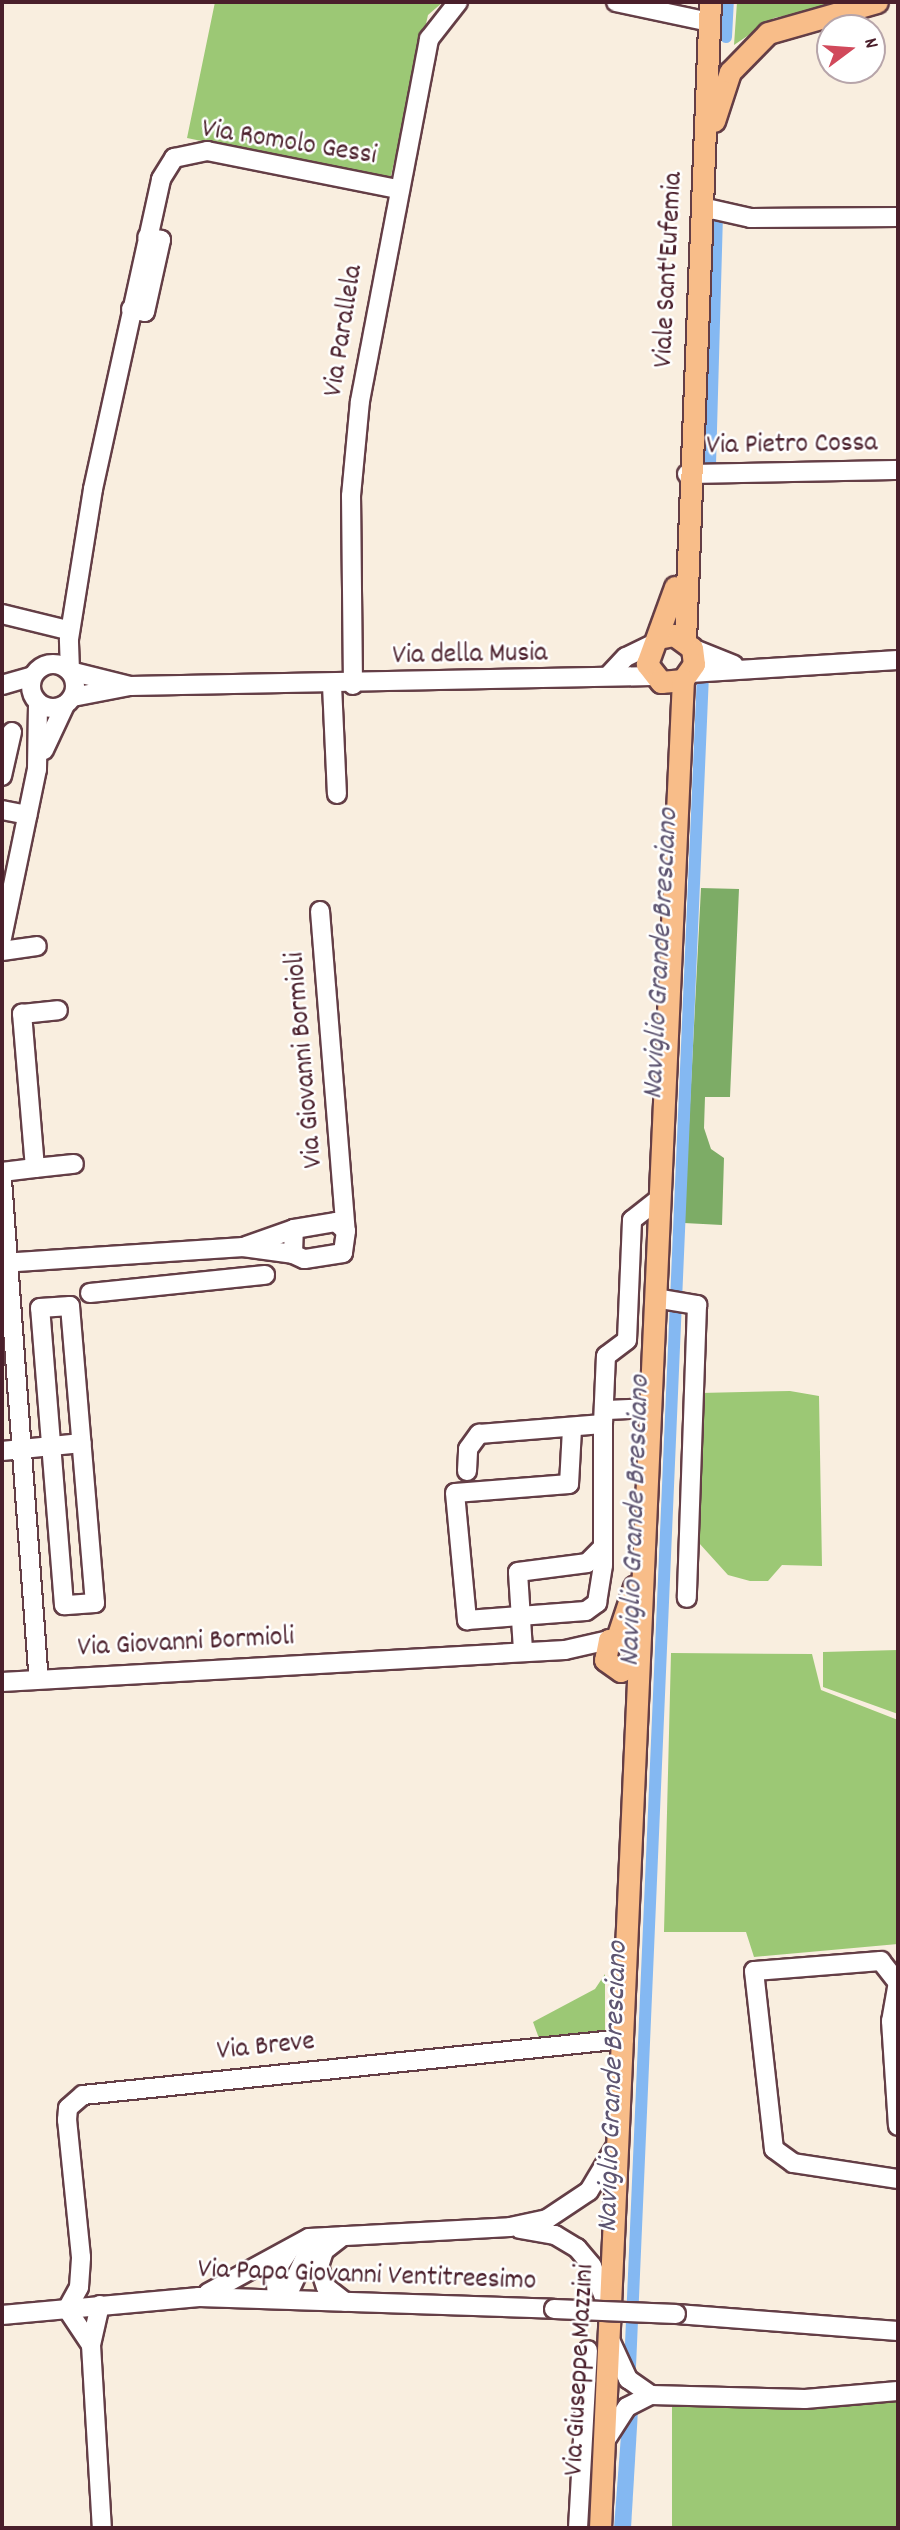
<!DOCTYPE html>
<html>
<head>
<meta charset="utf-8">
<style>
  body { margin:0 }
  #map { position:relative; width:900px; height:2530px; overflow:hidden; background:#f9eedf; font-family:Dekko,sans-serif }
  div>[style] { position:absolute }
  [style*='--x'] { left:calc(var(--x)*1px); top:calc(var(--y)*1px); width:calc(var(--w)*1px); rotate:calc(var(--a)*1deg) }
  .green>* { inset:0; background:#9cc875; transform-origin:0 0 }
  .forest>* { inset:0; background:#7dac66 }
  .water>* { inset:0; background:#84b8f2 }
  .canal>* { height:12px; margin:-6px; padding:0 6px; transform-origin:6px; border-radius:6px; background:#84b8f2 }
  .roads { filter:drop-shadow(2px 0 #643e46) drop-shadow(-2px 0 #643e46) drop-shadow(0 2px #643e46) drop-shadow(0 -2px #643e46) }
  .minor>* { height:18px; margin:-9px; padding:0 9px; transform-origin:9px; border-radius:9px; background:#fff }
  .minor>.ring { margin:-9px; padding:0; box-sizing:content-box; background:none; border:18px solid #fff; border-radius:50% }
  .major>* { height:21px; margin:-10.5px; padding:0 10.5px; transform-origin:10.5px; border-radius:10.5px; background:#f8bd89 }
  .bridges { filter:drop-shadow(2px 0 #643e46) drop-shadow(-2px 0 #643e46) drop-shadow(0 2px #643e46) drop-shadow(0 -2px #643e46) }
  .minor-bridge>* { height:18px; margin:-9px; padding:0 9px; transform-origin:9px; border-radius:9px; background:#fff }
  span { translate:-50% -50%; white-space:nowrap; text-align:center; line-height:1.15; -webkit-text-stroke:5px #fff; paint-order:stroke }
  .street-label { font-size:28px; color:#4a1f2b }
  .water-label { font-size:30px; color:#5e5571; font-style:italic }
  .frame { position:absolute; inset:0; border:4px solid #4a1f2b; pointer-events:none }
  .north { position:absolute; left:816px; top:14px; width:70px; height:70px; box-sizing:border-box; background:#fff; border:2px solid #b7a5aa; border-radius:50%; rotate:74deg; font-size:19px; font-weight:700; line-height:28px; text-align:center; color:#4a1f2b }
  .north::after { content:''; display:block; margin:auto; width:24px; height:32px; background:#d1495b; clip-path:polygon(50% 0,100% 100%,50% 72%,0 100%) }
</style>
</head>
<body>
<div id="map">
  <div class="green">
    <div style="clip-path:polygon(215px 2px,443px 2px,428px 15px,390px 180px,187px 138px)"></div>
    <div style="clip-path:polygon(737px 2px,841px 2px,842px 4px,774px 18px,734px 45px)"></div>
    <div style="clip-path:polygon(790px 1391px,819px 1396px,822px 1566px,782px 1565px,768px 1581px,750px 1581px,728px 1575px,699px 1543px,700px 1393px)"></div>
    <div style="clip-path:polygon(898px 1650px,898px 1714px,823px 1687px,823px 1652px)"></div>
    <div style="clip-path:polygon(671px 1653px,812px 1654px,821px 1690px,898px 1720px,898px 1944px,754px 1957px,746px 1932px,664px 1932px)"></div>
    <div style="clip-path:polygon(605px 1974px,605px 2033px,540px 2041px,533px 2022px,595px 1989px)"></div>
    <div style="left:898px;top:2402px;width:126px;height:226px;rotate:90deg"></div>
  </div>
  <div class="forest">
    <div style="clip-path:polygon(701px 888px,739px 889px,730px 1097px,705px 1097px,704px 1128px,711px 1149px,724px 1158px,722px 1225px,684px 1223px)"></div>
  </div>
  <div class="water">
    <div style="clip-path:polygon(638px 2410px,631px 2528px,614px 2528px,621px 2435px)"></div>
  </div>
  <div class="canal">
    <div style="--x:726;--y:37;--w:35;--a:-87"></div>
    <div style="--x:710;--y:465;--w:245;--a:-88.4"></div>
    <div style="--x:630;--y:2367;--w:1692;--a:-87.53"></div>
  </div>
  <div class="roads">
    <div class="minor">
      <div style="--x:616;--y:2;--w:95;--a:12.1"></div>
      <div style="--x:702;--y:207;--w:50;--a:12.7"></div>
      <div style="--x:751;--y:218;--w:147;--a:-0.4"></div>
      <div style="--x:131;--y:309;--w:14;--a:12"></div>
      <div style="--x:145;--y:312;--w:74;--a:-77.5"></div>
      <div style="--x:161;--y:240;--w:14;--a:-168"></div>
      <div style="--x:687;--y:474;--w:211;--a:-1.1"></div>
      <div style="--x:2;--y:614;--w:63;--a:13.8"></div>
      <div style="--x:692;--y:648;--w:45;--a:22"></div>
      <div class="ring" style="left:31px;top:664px;width:26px;height:26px"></div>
      <div style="--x:690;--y:673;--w:208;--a:-3.6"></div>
      <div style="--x:608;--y:676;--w:26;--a:-47"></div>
      <div style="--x:626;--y:657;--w:28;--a:-26"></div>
      <div style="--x:2;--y:685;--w:32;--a:-16"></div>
      <div style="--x:332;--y:685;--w:109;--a:87.4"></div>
      <div style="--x:353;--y:685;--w:189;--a:-90.6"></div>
      <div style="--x:351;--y:496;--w:95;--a:-84.6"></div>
      <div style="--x:360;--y:401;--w:369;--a:-79.2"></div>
      <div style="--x:429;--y:39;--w:47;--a:-51.9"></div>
      <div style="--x:130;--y:686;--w:62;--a:-166"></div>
      <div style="--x:70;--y:671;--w:32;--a:-92"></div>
      <div style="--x:69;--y:639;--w:152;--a:-80.9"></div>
      <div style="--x:93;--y:489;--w:317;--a:-77.6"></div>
      <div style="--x:161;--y:179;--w:25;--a:-58"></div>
      <div style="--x:174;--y:158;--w:34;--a:-12"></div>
      <div style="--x:207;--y:151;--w:194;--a:11.3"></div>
      <div style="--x:73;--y:697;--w:58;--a:-10.9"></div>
      <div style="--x:130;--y:686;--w:522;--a:-1.1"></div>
      <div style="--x:44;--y:750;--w:50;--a:-65"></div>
      <div style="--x:2;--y:776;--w:45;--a:-77.2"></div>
      <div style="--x:2;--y:810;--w:26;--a:11"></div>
      <div style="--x:320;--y:911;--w:321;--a:85.4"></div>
      <div style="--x:2;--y:938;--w:173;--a:-78.3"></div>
      <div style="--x:37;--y:769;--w:66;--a:-89.1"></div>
      <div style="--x:2;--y:951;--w:35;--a:-8"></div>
      <div style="--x:35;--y:1168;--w:39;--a:-6"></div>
      <div style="--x:2;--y:1172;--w:33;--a:-7"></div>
      <div style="--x:35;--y:1168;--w:155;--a:-94.8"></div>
      <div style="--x:22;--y:1014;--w:36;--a:-6"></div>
      <div style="--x:2;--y:1180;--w:499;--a:85.8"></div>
      <div style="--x:336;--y:1222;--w:13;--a:42"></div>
      <div style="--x:346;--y:1231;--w:22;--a:98"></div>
      <div style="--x:343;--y:1253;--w:39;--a:171"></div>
      <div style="--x:304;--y:1259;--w:12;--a:-156"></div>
      <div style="--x:293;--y:1254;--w:25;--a:-88"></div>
      <div style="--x:294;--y:1229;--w:43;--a:-9.5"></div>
      <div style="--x:246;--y:1246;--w:51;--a:-19.5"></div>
      <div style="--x:2;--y:1263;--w:242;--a:-3.8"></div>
      <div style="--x:243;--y:1247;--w:50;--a:8"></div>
      <div style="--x:90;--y:1293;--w:176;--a:-5.9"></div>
      <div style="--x:655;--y:1298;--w:43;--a:9.5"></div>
      <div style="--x:697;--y:1305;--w:293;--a:92"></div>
      <div style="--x:70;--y:1306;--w:298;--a:85.2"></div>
      <div style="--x:95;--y:1603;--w:31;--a:176"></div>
      <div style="--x:64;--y:1605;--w:298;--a:-94.6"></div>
      <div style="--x:40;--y:1308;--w:30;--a:-4"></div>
      <div style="--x:607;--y:1410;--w:44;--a:-2.6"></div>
      <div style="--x:572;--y:1429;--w:55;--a:93.1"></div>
      <div style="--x:569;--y:1484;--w:114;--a:175.5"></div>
      <div style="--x:455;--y:1493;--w:128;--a:84.6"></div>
      <div style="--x:467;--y:1620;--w:119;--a:-4.3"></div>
      <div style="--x:586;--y:1611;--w:14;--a:-36"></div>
      <div style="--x:597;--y:1603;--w:38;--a:-81"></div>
      <div style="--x:603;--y:1565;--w:141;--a:-90"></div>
      <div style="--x:2;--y:1451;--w:80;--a:-5.7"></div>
      <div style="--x:467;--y:1471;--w:22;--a:-87"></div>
      <div style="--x:468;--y:1449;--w:19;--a:-54"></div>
      <div style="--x:479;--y:1434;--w:124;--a:-4.6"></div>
      <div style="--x:603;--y:1424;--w:68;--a:-87.5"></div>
      <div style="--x:606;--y:1356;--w:26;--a:-37"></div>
      <div style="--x:627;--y:1340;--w:120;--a:-87.6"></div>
      <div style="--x:632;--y:1220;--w:33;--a:-38"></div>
      <div style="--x:523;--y:1650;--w:78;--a:-93.7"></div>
      <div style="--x:518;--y:1572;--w:70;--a:-7.4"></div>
      <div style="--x:587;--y:1563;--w:21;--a:-45"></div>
      <div style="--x:2;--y:1682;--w:564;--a:-3.25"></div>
      <div style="--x:565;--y:1650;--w:45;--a:-12.8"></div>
      <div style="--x:898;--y:1982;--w:40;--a:100"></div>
      <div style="--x:891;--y:2021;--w:105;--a:86.2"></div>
      <div style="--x:898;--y:1983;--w:28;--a:-128"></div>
      <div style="--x:881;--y:1961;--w:127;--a:175.5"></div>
      <div style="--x:754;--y:1971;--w:179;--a:83.6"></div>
      <div style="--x:774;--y:2149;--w:24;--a:36"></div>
      <div style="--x:793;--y:2163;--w:106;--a:8.7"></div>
      <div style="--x:520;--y:2229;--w:36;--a:10"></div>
      <div style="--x:555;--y:2235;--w:26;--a:31"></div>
      <div style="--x:577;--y:2248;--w:23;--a:50"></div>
      <div style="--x:592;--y:2266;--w:42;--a:69"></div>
      <div style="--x:343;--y:2236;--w:24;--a:142"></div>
      <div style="--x:324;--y:2251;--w:16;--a:108"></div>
      <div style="--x:319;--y:2266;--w:22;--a:72"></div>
      <div style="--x:326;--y:2287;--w:24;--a:38"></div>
      <div style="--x:208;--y:2293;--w:115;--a:-28.6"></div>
      <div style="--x:309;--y:2238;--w:201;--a:-3.1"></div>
      <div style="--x:510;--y:2227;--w:38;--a:-12"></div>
      <div style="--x:547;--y:2219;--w:50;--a:-33.7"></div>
      <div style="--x:589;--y:2191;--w:49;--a:-59.2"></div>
      <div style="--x:277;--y:2298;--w:26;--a:-94"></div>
      <div style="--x:275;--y:2272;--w:24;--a:-57"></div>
      <div style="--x:286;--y:2298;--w:52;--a:-64.9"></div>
      <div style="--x:308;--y:2251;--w:21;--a:-39"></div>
      <div style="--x:100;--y:2305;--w:41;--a:102.7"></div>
      <div style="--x:91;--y:2345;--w:183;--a:86.6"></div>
      <div style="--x:67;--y:2309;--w:25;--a:-61"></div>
      <div style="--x:79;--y:2287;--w:30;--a:-86"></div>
      <div style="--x:81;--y:2257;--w:138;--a:-95.8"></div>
      <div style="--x:67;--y:2120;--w:12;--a:-85"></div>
      <div style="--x:68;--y:2108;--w:20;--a:-41"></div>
      <div style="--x:83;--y:2095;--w:544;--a:-5.91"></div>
      <div style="--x:67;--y:2309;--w:43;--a:56.3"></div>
      <div style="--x:676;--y:2314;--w:223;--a:4.4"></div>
      <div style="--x:2;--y:2315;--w:198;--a:-5.2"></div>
      <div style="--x:199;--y:2297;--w:355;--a:1.9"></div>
      <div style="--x:611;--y:2342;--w:41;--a:65.3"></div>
      <div style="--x:628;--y:2379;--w:28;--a:35"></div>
      <div style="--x:605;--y:2441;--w:40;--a:-57.1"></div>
      <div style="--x:627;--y:2407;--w:27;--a:-27"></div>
      <div style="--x:651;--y:2395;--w:154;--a:1.5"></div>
      <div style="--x:805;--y:2399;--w:93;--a:-4.9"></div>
      <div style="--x:578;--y:2528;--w:178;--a:-86.8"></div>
    </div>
    <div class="major">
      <div style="--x:714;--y:121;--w:52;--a:-71.9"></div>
      <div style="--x:730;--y:72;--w:54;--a:-45.7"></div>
      <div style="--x:768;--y:33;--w:113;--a:-15.9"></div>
      <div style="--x:658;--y:638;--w:16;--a:-11"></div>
      <div style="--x:674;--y:635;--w:22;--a:36"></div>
      <div style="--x:692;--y:648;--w:16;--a:83"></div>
      <div style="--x:694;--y:664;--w:19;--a:125"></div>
      <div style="--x:683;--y:680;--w:22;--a:175"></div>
      <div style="--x:661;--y:682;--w:23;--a:-128"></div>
      <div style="--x:647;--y:664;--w:82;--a:-70"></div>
      <div style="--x:685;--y:640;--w:638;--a:-87.76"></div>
      <div style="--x:618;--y:1635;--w:51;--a:-71.6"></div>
      <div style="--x:631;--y:1638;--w:22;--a:175"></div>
      <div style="--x:609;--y:1640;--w:20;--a:101"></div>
      <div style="--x:605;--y:1660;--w:19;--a:35"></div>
      <div style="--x:621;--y:1671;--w:20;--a:-30"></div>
      <div style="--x:600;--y:2528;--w:1850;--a:-87.43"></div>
    </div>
  </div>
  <div class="bridges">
    <div class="minor-bridge">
      <div style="--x:554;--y:2309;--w:122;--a:2.3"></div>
    </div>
  </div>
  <div class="street-label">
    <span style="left:289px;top:144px;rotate:9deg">Via Romolo Gessi</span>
    <span style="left:670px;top:270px;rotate:-87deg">Viale Sant'Eufemia</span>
    <span style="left:345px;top:331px;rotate:-81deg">Via Parallela</span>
    <span style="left:792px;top:446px;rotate:-1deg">Via Pietro Cossa</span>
    <span style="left:470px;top:656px;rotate:-1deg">Via della Musia</span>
    <span style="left:306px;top:1060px;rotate:-95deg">Via Giovanni Bormioli</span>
    <span style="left:186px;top:1644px;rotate:-3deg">Via Giovanni Bormioli</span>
    <span style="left:266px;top:2048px;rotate:-6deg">Via Breve</span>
    <span style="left:367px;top:2277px;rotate:2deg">Via Papa Giovanni Ventitreesimo</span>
    <span style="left:581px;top:2370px;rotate:-87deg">Via Giuseppe Mazzini</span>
  </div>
  <div class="water-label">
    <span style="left:663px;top:954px;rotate:-87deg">Naviglio Grande Bresciano</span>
    <span style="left:637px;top:1521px;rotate:-88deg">Naviglio Grande Bresciano</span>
    <span style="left:615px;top:2087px;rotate:-88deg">Naviglio Grande Bresciano</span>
  </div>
  <div class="frame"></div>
  <div class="north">N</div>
</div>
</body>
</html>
